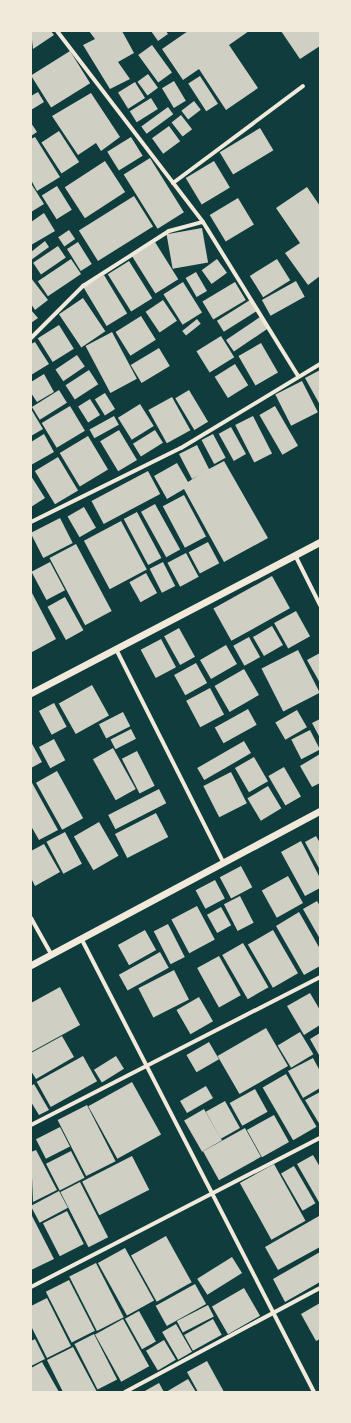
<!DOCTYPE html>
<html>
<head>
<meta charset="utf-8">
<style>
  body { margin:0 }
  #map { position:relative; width:351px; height:1423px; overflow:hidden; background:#0f3d3e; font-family:"Varela Round",sans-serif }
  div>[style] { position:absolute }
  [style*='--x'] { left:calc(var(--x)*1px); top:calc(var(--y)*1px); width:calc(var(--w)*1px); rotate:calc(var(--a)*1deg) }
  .building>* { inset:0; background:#cfcfc3; transform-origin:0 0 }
  .minor>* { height:4px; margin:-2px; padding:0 2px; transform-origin:2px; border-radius:2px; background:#f1e9da }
  .tertiary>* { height:7px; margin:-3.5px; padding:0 3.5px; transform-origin:3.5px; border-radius:3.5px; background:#f1e9da }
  span { translate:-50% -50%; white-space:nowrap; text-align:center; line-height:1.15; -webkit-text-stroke:3.5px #f1e9da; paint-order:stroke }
  .frame { position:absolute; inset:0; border:32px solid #f1e9da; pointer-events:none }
</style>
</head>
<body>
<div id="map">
  <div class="building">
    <div style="clip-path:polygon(31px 31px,51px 31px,54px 35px,33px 49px)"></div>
    <div style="clip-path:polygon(89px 31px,122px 31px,134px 53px,118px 62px,130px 79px,110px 89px,83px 45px,95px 39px)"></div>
    <div style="clip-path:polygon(151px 31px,166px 31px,168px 34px,158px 41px)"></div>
    <div style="clip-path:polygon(188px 31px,249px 31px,229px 45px,258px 88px,226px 110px,199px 69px,183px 80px,162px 49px)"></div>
    <div style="clip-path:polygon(281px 31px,320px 31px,320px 46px,300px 59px)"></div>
    <div style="left:152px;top:45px;width:34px;height:17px;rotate:54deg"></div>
    <div style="left:70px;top:51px;width:38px;height:46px;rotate:58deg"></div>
    <div style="left:148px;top:74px;width:17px;height:13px;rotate:54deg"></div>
    <div style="left:200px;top:76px;width:33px;height:14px;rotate:57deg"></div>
    <div style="left:174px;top:81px;width:23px;height:14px;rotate:59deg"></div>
    <div style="left:135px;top:82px;width:19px;height:20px;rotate:58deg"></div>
    <div style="clip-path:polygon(38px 92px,44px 102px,31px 110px,31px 96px)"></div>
    <div style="clip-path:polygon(91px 93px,120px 137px,101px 151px,96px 143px,78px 155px,52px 116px)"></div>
    <div style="left:151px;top:98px;width:13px;height:25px;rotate:58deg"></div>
    <div style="left:194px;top:101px;width:11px;height:16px;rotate:52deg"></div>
    <div style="left:168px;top:107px;width:9px;height:33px;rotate:54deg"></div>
    <div style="left:181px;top:115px;width:18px;height:12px;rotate:52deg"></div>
    <div style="clip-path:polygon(31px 123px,37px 132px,31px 136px)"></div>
    <div style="left:169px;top:126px;width:19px;height:21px;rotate:54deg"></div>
    <div style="left:260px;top:128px;width:26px;height:47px;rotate:59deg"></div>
    <div style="left:59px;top:131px;width:37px;height:21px;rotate:57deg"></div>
    <div style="clip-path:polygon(35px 137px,60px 177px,37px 191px,31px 180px,31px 139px)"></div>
    <div style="left:131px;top:137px;width:22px;height:28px;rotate:58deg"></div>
    <div style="left:150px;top:158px;width:64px;height:31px;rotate:58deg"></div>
    <div style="left:105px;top:161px;width:37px;height:48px;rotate:57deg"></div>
    <div style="left:214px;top:161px;width:31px;height:33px;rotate:59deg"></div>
    <div style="clip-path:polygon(32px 185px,44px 204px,31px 212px,31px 186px)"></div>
    <div style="left:57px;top:186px;width:28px;height:18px;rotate:58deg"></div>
    <div style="clip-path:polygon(307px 187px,320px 206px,320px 276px,308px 285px,285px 253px,300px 243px,276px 208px)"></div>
    <div style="left:134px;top:196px;width:36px;height:65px;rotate:58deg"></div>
    <div style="left:238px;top:198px;width:31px;height:33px;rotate:59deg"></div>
    <div style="clip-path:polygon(44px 213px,55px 231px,31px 245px,31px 222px)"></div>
    <div style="left:202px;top:228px;width:35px;height:36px;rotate:80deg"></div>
    <div style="left:69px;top:230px;width:11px;height:13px;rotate:56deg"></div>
    <div style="clip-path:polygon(45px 241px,49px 247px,31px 260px,31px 252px)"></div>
    <div style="left:78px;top:242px;width:26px;height:13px;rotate:58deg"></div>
    <div style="left:155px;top:242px;width:44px;height:27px;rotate:58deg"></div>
    <div style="left:58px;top:246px;width:14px;height:30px;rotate:56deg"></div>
    <div style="left:71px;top:259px;width:18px;height:40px;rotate:56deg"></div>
    <div style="left:217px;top:259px;width:17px;height:19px;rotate:54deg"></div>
    <div style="left:277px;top:259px;width:25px;height:32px;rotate:58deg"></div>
    <div style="left:129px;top:261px;width:44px;height:25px;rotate:58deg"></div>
    <div style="left:196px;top:272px;width:22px;height:12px;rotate:60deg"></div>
    <div style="left:104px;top:275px;width:45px;height:24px;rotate:59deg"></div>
    <div style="clip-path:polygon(31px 278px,48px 300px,35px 310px,31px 304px)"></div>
    <div style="left:296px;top:281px;width:18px;height:39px;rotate:61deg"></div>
    <div style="left:183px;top:282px;width:36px;height:23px;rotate:58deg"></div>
    <div style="left:235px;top:282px;width:21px;height:38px;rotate:59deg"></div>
    <div style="left:83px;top:298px;width:40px;height:29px;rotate:56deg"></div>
    <div style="left:163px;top:300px;width:25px;height:21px;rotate:56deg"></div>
    <div style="left:250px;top:300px;width:13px;height:39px;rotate:58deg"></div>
    <div style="clip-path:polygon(31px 310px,38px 318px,31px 323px)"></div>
    <div style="left:141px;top:316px;width:28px;height:30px;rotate:58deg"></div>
    <div style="left:260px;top:317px;width:14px;height:41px;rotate:56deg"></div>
    <div style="left:197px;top:319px;width:6px;height:19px;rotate:51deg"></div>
    <div style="left:59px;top:325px;width:28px;height:25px;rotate:58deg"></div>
    <div style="left:112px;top:332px;width:53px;height:30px;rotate:62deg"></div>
    <div style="left:221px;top:336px;width:25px;height:29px;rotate:58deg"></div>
    <div style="clip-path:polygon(35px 342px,49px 364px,31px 375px,31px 344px)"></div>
    <div style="left:261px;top:343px;width:34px;height:26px;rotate:60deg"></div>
    <div style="left:159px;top:348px;width:21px;height:33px;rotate:59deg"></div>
    <div style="left:77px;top:355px;width:14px;height:26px;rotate:56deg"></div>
    <div style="left:235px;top:364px;width:25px;height:24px;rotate:58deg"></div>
    <div style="left:89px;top:370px;width:17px;height:28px;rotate:57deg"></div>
    <div style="clip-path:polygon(320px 370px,320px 405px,305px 378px)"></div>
    <div style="clip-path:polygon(44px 374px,54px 392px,37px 402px,31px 393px,31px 382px)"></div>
    <div style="left:302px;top:381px;width:35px;height:30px;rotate:63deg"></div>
    <div style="left:59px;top:390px;width:15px;height:32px;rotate:58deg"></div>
    <div style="left:189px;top:390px;width:37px;height:16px;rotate:59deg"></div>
    <div style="left:105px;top:393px;width:19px;height:12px;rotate:58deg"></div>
    <div style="left:172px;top:397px;width:38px;height:27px;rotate:61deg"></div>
    <div style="left:90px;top:399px;width:19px;height:14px;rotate:58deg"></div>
    <div style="left:140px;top:404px;width:26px;height:26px;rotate:58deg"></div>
    <div style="left:70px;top:406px;width:29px;height:33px;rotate:59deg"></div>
    <div style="left:275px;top:406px;width:46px;height:18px;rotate:60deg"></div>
    <div style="clip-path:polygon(31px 409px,43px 429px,31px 436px)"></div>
    <div style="left:114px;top:416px;width:10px;height:28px;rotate:61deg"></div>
    <div style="left:253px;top:416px;width:42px;height:20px;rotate:63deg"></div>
    <div style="left:231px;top:427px;width:31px;height:14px;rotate:61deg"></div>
    <div style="left:119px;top:430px;width:35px;height:22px;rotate:59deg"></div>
    <div style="left:155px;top:430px;width:15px;height:26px;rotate:58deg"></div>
    <div style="clip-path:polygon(44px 434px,54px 452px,31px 465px,31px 442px)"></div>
    <div style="left:213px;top:434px;width:27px;height:13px;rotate:62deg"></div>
    <div style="left:88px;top:436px;width:39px;height:33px;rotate:59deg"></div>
    <div style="clip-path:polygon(197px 445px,209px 469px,224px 461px,268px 538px,224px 562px,184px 489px,167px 499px,154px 476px,177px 463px,188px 482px,200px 474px,192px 479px,179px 454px)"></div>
    <div style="left:58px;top:457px;width:39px;height:27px;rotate:59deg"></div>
    <div style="left:148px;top:471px;width:26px;height:64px;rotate:62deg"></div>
    <div style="clip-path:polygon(31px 476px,45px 498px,31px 507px)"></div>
    <div style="left:184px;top:495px;width:47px;height:24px;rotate:62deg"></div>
    <div style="left:155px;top:504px;width:52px;height:16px;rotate:61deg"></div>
    <div style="left:84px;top:507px;width:24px;height:19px;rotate:60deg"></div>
    <div style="left:137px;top:512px;width:52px;height:15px;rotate:62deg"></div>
    <div style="left:60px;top:518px;width:28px;height:33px;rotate:63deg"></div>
    <div style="left:121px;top:521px;width:55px;height:42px;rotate:62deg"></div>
    <div style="left:208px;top:542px;width:24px;height:22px;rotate:62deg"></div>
    <div style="left:76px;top:544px;width:76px;height:30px;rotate:62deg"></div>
    <div style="left:186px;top:553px;width:27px;height:21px;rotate:62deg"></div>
    <div style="left:50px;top:562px;width:32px;height:21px;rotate:62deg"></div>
    <div style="left:163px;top:562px;width:27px;height:15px;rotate:63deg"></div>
    <div style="left:146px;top:573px;width:23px;height:19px;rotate:61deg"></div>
    <div style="left:272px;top:576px;width:37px;height:67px;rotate:61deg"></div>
    <div style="clip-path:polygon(31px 591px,56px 639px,32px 652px,31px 649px)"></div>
    <div style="left:65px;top:597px;width:38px;height:20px;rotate:61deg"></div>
    <div style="left:296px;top:611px;width:29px;height:25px;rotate:61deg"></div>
    <div style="left:272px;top:626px;width:22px;height:22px;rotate:60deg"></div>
    <div style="left:179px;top:628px;width:33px;height:17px;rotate:61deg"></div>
    <div style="left:249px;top:637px;width:23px;height:18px;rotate:61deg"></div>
    <div style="left:161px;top:639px;width:32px;height:23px;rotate:62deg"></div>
    <div style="left:226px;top:645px;width:22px;height:30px;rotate:60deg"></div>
    <div style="left:298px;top:650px;width:48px;height:41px;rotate:63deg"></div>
    <div style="clip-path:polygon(320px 653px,320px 683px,307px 660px)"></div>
    <div style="left:196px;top:663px;width:23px;height:25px;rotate:61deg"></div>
    <div style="left:244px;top:669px;width:30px;height:34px;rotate:60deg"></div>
    <div style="left:92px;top:685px;width:35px;height:38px;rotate:61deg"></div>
    <div style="left:210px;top:688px;width:30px;height:27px;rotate:62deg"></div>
    <div style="left:54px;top:703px;width:27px;height:17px;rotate:62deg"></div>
    <div style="left:248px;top:709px;width:18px;height:38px;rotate:61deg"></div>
    <div style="left:297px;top:710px;width:20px;height:25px;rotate:60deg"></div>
    <div style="left:123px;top:712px;width:16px;height:27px;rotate:63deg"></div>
    <div style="clip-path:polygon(320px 719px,320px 738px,312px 723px)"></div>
    <div style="left:131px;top:729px;width:11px;height:23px;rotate:63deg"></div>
    <div style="left:310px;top:730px;width:22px;height:21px;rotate:63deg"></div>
    <div style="left:54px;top:739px;width:24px;height:17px;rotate:62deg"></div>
    <div style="left:244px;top:741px;width:14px;height:54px;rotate:60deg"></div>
    <div style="clip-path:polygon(31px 742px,42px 762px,31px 768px)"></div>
    <div style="left:113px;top:748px;width:47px;height:23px;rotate:61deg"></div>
    <div style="left:137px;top:751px;width:39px;height:17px;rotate:63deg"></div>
    <div style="clip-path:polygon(320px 754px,320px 783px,312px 787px,300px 766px)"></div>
    <div style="left:254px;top:757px;width:28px;height:22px;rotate:60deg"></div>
    <div style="left:284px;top:767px;width:34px;height:18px;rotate:60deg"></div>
    <div style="left:57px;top:771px;width:54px;height:24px;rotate:61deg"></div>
    <div style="left:231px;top:772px;width:35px;height:31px;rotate:63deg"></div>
    <div style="clip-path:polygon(31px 781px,58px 830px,39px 840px,31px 826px)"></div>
    <div style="left:268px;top:786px;width:26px;height:24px;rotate:59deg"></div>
    <div style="left:159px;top:789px;width:16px;height:57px;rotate:63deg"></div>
    <div style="left:156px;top:813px;width:27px;height:46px;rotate:63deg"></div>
    <div style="left:99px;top:822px;width:39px;height:29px;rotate:60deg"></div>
    <div style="left:65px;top:832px;width:36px;height:21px;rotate:62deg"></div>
    <div style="clip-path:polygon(316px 836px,320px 843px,320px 870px,305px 842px)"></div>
    <div style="clip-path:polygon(301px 841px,320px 878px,320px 888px,305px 896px,281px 852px)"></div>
    <div style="clip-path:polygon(44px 844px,60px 872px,35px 886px,31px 878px,31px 851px)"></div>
    <div style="left:241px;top:866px;width:24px;height:24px;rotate:62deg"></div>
    <div style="left:288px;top:876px;width:31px;height:30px;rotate:61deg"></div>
    <div style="left:215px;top:880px;width:21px;height:22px;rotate:62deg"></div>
    <div style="left:240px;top:896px;width:30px;height:18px;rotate:63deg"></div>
    <div style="clip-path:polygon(317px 901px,320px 906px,320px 939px,303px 909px)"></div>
    <div style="left:197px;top:906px;width:38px;height:29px;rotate:62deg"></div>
    <div style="left:221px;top:907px;width:21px;height:16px;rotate:61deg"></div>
    <div style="clip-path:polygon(299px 912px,320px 949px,320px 966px,304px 975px,276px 926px)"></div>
    <div style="left:168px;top:924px;width:37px;height:16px;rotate:63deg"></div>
    <div style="left:145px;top:930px;width:23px;height:31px;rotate:61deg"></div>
    <div style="left:273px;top:930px;width:50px;height:29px;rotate:60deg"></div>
    <div style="left:243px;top:943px;width:51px;height:24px;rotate:60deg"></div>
    <div style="left:160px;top:952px;width:18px;height:47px;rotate:61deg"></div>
    <div style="left:219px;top:956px;width:45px;height:25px;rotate:61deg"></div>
    <div style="left:174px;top:970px;width:33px;height:40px;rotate:63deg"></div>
    <div style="clip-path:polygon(60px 987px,80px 1025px,31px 1052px,31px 1003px)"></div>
    <div style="clip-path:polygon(310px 993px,320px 1010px,320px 1025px,304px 1035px,287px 1006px)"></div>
    <div style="left:199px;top:997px;width:28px;height:26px;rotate:60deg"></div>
    <div style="left:266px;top:1028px;width:44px;height:56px;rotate:60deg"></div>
    <div style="left:300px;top:1032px;width:26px;height:26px;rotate:59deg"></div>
    <div style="clip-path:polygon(320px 1033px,320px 1054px,319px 1055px,310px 1039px)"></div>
    <div style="clip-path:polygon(62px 1036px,74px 1057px,36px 1079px,31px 1071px,31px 1053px)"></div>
    <div style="left:209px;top:1042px;width:20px;height:26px;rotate:60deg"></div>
    <div style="left:83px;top:1056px;width:29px;height:53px;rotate:61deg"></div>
    <div style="left:116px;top:1056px;width:15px;height:26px;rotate:58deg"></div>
    <div style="clip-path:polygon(313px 1058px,320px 1071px,320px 1088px,303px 1098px,288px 1071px)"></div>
    <div style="left:286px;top:1074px;width:61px;height:27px;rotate:60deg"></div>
    <div style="left:132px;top:1082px;width:60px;height:50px;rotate:61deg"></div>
    <div style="clip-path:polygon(34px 1084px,49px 1110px,39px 1115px,31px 1102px,31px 1086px)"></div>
    <div style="left:206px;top:1086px;width:14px;height:30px;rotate:60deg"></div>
    <div style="left:255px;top:1089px;width:26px;height:29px;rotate:61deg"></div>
    <div style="clip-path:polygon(320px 1092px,320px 1125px,305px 1100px)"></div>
    <div style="left:225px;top:1101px;width:31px;height:22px;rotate:61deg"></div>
    <div style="left:87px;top:1105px;width:63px;height:33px;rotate:63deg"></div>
    <div style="left:204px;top:1109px;width:36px;height:23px;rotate:60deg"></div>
    <div style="left:274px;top:1115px;width:31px;height:31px;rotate:61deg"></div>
    <div style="left:60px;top:1127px;width:22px;height:27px;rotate:63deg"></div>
    <div style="left:245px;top:1128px;width:33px;height:48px;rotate:61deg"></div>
    <div style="clip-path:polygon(36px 1150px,57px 1190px,33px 1202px,31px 1152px)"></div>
    <div style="left:71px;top:1151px;width:30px;height:28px;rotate:63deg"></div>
    <div style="clip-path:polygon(313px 1155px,320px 1167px,320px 1204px,297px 1164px)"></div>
    <div style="left:132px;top:1156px;width:38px;height:56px;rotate:63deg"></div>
    <div style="left:274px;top:1164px;width:65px;height:39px;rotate:61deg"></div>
    <div style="left:294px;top:1166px;width:43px;height:15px;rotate:60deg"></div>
    <div style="left:80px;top:1182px;width:62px;height:22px;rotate:63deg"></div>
    <div style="left:59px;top:1191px;width:19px;height:32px;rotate:62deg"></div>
    <div style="left:67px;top:1211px;width:37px;height:27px;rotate:63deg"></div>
    <div style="clip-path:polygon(31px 1214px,54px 1259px,31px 1270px)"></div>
    <div style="clip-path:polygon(319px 1216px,320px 1247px,278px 1270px,265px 1247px)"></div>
    <div style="left:166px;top:1236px;width:53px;height:40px;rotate:61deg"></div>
    <div style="left:125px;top:1248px;width:60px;height:31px;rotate:61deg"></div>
    <div style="clip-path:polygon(320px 1252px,320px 1282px,285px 1302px,273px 1279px)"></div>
    <div style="left:232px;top:1257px;width:19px;height:41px;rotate:58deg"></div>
    <div style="left:96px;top:1263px;width:61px;height:30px;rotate:63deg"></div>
    <div style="left:69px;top:1280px;width:57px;height:26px;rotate:63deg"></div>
    <div style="left:195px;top:1284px;width:23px;height:45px;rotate:61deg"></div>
    <div style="left:244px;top:1288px;width:32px;height:37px;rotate:60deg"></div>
    <div style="clip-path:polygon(47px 1298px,71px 1346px,47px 1358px,31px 1326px,31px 1306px)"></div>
    <div style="clip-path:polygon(320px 1303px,320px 1339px,316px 1341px,301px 1314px)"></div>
    <div style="left:208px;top:1305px;width:13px;height:35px;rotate:63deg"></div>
    <div style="left:139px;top:1311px;width:35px;height:16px;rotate:61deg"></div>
    <div style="left:123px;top:1319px;width:54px;height:32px;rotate:61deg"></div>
    <div style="left:213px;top:1319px;width:18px;height:33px;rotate:61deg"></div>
    <div style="left:176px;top:1324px;width:32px;height:16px;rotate:60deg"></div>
    <div style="left:94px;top:1334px;width:51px;height:22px;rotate:63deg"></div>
    <div style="clip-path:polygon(35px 1339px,45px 1359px,31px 1366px,31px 1341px)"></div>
    <div style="left:164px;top:1340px;width:23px;height:21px;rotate:59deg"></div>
    <div style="clip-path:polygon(73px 1347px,97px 1392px,63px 1392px,47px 1360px)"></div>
    <div style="clip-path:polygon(207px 1361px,224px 1392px,198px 1392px,187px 1372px)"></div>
    <div style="clip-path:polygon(42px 1362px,59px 1392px,31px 1392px,31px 1368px)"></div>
    <div style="clip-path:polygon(188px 1379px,196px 1392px,166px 1392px)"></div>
    <div style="clip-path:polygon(159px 1383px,164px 1392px,143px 1392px)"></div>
  </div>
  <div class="minor">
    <div style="--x:57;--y:31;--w:240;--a:52.6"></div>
    <div style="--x:203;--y:222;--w:181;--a:58.3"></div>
    <div style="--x:173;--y:183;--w:162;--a:-36.7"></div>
    <div style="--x:31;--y:338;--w:74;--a:-45"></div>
    <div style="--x:83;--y:286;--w:102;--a:-32.6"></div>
    <div style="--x:169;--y:231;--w:35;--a:-15"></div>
    <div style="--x:31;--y:522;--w:167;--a:-26.3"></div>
    <div style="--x:181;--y:448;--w:162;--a:-31.1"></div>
    <div style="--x:295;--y:555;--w:56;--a:63.4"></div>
    <div style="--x:116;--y:649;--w:238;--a:63.3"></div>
    <div style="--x:31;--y:918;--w:41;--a:60.9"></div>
    <div style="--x:81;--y:938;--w:510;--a:62.83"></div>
    <div style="--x:31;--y:1125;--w:325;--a:-27.1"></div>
    <div style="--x:31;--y:1287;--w:325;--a:-27.3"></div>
    <div style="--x:125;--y:1392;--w:221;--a:-28.1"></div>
  </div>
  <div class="tertiary">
    <div style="--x:31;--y:693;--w:326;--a:-27.6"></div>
    <div style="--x:31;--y:965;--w:327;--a:-28.1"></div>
  </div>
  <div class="frame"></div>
</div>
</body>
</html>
